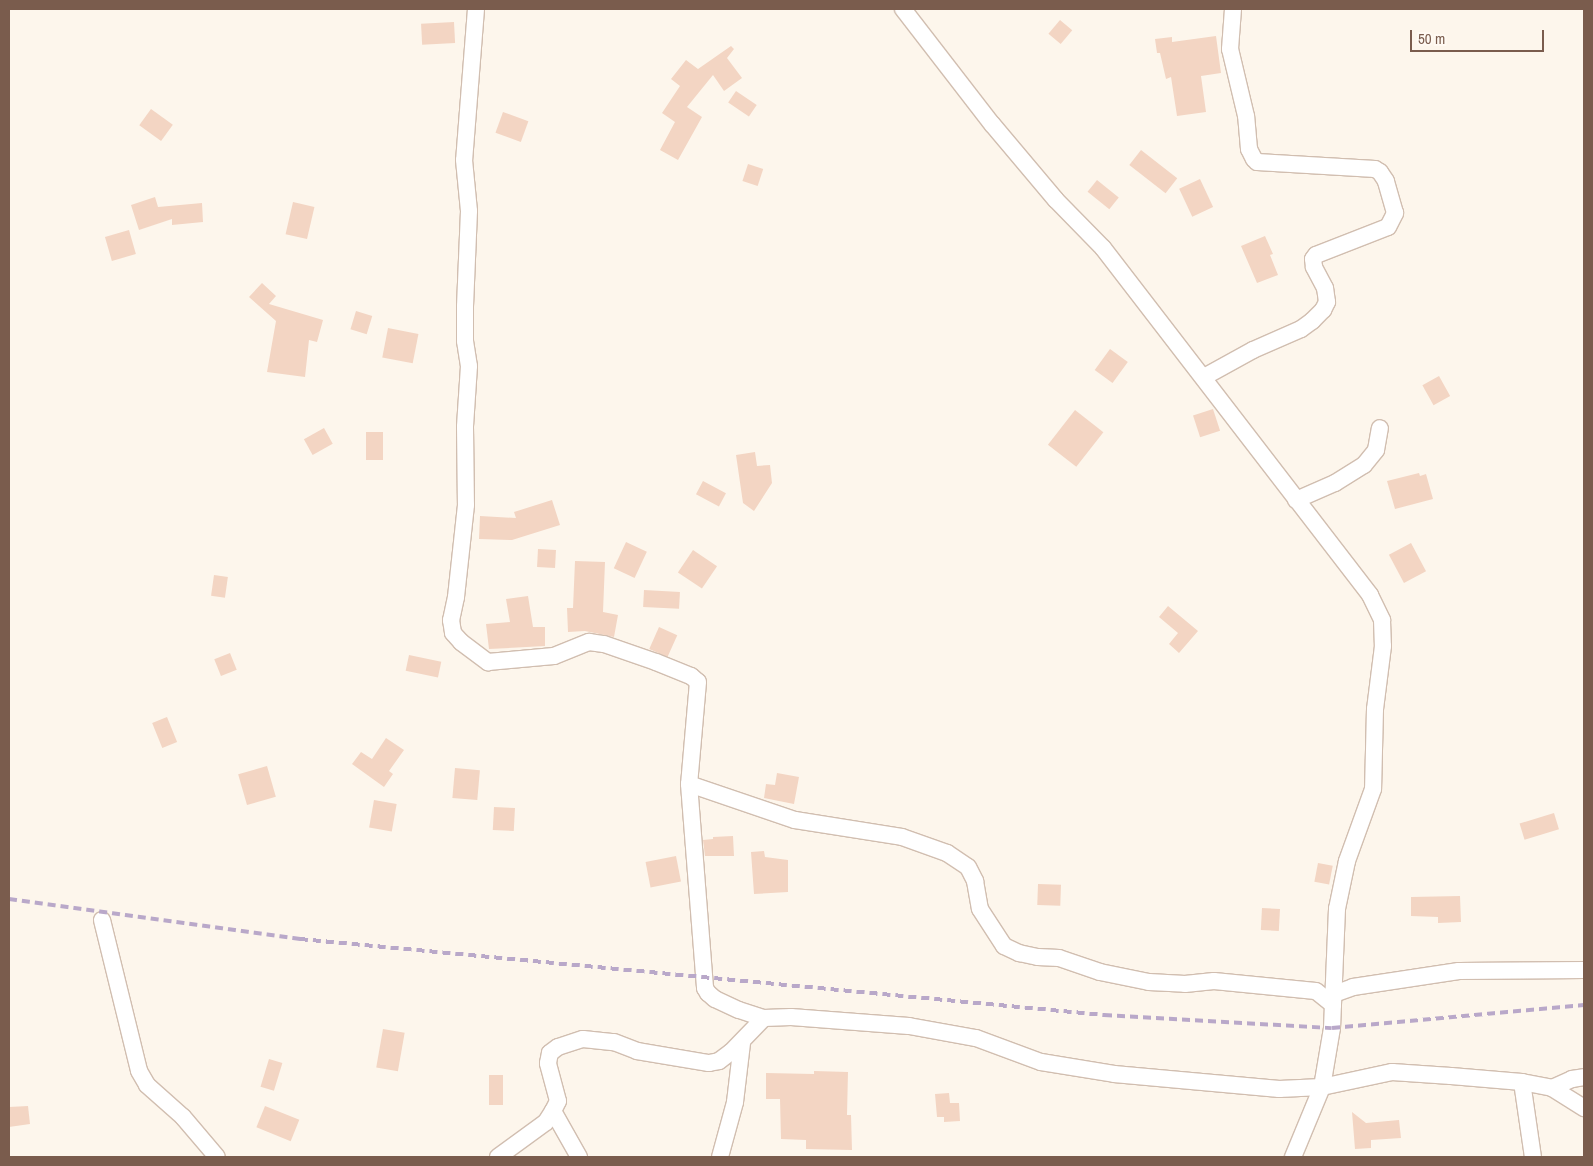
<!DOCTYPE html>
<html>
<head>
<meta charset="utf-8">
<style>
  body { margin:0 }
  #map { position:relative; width:1593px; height:1166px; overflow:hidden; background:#fdf6ec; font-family:"Archivo Narrow",sans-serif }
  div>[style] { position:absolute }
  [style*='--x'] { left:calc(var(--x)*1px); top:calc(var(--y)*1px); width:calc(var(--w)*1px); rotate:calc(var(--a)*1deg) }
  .building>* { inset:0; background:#f3d5c3; transform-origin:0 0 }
  .roads { filter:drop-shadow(1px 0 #d1beb0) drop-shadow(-1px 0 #d1beb0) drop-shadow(0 1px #d1beb0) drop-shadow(0 -1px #d1beb0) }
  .street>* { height:16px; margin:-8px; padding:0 8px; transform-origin:8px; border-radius:8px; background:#fff }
  .rail>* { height:4px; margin-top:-2px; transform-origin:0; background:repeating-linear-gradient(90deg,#b9a8c9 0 8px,transparent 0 13px) }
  span { translate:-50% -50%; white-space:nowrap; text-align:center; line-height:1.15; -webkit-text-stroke:4px #fffaf3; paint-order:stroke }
  .frame { position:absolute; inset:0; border:10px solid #7a5c4d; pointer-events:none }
  .scale { position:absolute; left:1410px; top:30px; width:134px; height:22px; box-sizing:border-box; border:2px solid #7a5c4d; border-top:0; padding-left:6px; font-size:15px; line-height:18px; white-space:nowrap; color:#7a5c4d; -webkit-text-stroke:4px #fffaf3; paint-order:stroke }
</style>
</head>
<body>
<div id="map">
  <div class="building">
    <div style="left:1060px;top:20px;width:16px;height:18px;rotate:40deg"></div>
    <div style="left:454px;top:22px;width:21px;height:33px;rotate:87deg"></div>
    <div style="clip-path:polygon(1216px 36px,1221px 73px,1201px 76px,1206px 112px,1177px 116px,1171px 77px,1166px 79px,1160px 53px,1157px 53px,1155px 39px,1172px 37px,1172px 42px)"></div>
    <div style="clip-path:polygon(731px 46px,734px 49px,727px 58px,742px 78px,724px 91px,713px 75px,687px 107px,702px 117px,678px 160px,660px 150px,675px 122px,662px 113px,680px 86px,671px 79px,686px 60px,698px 69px)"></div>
    <div style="left:736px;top:91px;width:25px;height:14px;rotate:34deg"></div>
    <div style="left:151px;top:109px;width:27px;height:20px;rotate:36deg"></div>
    <div style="left:503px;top:112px;width:27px;height:22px;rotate:20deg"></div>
    <div style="left:1141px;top:150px;width:46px;height:19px;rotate:38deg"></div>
    <div style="left:748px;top:164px;width:16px;height:18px;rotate:18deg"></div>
    <div style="left:1200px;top:179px;width:31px;height:23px;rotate:65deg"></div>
    <div style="left:1097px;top:180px;width:28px;height:15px;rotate:39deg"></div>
    <div style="clip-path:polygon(155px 197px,158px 207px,202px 203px,203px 222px,172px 225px,172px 219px,139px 230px,131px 205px)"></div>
    <div style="left:293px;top:202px;width:22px;height:33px;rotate:13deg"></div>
    <div style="left:129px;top:230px;width:25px;height:25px;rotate:74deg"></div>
    <div style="clip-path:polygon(1265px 236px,1273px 254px,1270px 255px,1278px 275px,1257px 283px,1241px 246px)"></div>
    <div style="clip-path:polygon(262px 283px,276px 296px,269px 304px,323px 320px,317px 342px,309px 340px,305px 377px,267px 372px,276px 321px,249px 297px)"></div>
    <div style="left:356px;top:311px;width:17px;height:19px;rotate:17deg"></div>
    <div style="left:388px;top:328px;width:31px;height:30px;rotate:11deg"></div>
    <div style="left:1110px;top:349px;width:22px;height:26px;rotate:36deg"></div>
    <div style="left:1439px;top:376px;width:23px;height:19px;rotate:61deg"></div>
    <div style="left:1213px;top:409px;width:23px;height:21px;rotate:72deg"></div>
    <div style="left:1075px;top:410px;width:36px;height:44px;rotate:38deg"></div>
    <div style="left:324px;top:428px;width:18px;height:23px;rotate:61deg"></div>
    <div style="left:366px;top:432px;width:17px;height:28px"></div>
    <div style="clip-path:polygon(755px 452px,757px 466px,770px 465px,772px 483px,754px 511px,743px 503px,736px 455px)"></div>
    <div style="clip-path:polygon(1419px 473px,1420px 476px,1426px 474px,1433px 499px,1395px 509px,1387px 481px)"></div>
    <div style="left:703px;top:481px;width:26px;height:15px;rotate:28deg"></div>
    <div style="clip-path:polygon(552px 500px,560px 525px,512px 540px,479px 539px,480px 516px,516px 518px,514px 512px)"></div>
    <div style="left:626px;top:542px;width:23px;height:29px;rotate:25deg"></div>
    <div style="left:1411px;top:543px;width:32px;height:25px;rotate:62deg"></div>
    <div style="left:538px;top:549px;width:18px;height:18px;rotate:3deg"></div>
    <div style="left:693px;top:550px;width:29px;height:27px;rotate:34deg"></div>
    <div style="clip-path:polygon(575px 561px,605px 562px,603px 612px,618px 615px,614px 637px,585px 631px,568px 632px,567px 608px,573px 608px)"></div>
    <div style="left:214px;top:575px;width:14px;height:21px;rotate:8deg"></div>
    <div style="left:644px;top:590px;width:36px;height:17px;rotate:3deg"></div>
    <div style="clip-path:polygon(528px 596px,533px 627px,545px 627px,545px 646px,489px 649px,486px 624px,510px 622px,506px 599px)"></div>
    <div style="clip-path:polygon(1168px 606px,1198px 631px,1179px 653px,1169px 644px,1178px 633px,1159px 617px)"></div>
    <div style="left:659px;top:627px;width:20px;height:24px;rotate:24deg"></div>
    <div style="left:230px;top:653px;width:18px;height:17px;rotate:68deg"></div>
    <div style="left:409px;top:655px;width:33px;height:16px;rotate:12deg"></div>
    <div style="left:167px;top:717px;width:27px;height:16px;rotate:68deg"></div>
    <div style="clip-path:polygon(386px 738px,404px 750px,389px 771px,393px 774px,384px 787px,352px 764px,361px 752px,372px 759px)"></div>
    <div style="left:267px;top:766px;width:32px;height:30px;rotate:74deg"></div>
    <div style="left:455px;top:768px;width:25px;height:30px;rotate:5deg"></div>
    <div style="clip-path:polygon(777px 773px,799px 777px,794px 804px,764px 798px,766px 784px,775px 785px)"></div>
    <div style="left:374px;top:800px;width:23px;height:28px;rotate:10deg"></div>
    <div style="left:494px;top:807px;width:21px;height:23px;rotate:3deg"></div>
    <div style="left:1554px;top:813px;width:17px;height:36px;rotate:73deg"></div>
    <div style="clip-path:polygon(733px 836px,734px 856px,705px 856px,703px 840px,713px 839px,713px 837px)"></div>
    <div style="clip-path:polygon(764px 851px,765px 857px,788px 860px,788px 892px,754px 894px,751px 852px)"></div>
    <div style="left:676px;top:856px;width:26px;height:31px;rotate:79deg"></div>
    <div style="left:1318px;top:863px;width:15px;height:19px;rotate:11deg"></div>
    <div style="left:1038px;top:884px;width:23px;height:21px;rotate:2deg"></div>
    <div style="clip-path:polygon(1460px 896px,1461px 922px,1438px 923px,1438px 917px,1411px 916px,1411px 897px)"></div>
    <div style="left:1262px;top:908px;width:18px;height:22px;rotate:3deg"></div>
    <div style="left:383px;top:1029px;width:22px;height:39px;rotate:10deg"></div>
    <div style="left:269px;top:1059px;width:14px;height:29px;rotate:17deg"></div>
    <div style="clip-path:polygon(814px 1071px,848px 1072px,847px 1115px,851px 1115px,852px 1150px,806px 1149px,806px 1140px,781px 1139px,780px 1099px,766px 1099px,766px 1073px,814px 1074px)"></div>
    <div style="left:489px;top:1075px;width:14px;height:30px"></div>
    <div style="clip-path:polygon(949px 1093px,950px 1103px,959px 1103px,960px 1121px,944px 1122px,944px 1117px,937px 1117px,935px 1094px)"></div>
    <div style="clip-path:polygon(28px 1106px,30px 1124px,9px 1127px,9px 1107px)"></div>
    <div style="left:265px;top:1106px;width:37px;height:23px;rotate:22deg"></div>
    <div style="clip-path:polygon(1352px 1112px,1366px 1123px,1399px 1120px,1401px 1138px,1371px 1140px,1371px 1148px,1355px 1149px)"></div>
  </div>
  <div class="roads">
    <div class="street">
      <div style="--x:476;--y:9;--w:151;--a:94.5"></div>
      <div style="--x:464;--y:160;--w:51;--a:84.4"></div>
      <div style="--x:469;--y:211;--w:96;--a:92.4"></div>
      <div style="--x:465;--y:307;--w:34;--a:90"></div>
      <div style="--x:465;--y:341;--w:25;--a:81"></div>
      <div style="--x:469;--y:366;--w:61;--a:93.8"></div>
      <div style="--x:465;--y:427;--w:78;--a:89.3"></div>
      <div style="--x:466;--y:505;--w:93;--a:96.2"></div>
      <div style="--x:456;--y:597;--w:24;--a:102"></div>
      <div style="--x:451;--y:620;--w:13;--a:81"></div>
      <div style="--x:453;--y:633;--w:12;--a:48"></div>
      <div style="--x:461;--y:642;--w:34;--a:37"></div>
      <div style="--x:488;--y:662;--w:66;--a:-5.2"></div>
      <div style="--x:554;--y:656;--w:38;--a:-22"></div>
      <div style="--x:589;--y:642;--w:15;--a:8"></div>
      <div style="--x:604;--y:644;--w:55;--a:19.1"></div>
      <div style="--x:656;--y:662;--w:38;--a:22"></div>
      <div style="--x:691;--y:676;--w:9;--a:41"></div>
      <div style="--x:698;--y:682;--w:102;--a:95"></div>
      <div style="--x:689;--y:784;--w:205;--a:85.5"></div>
      <div style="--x:705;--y:988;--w:6;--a:59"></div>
      <div style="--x:708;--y:993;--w:9;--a:41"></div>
      <div style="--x:715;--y:999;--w:26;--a:25"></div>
      <div style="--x:739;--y:1010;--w:26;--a:18"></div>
      <div style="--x:764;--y:1018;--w:27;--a:-2"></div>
      <div style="--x:791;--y:1017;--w:118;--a:4.4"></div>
      <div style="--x:909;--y:1026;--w:68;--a:10.2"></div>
      <div style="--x:976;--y:1038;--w:69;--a:20.3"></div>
      <div style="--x:1041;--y:1062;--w:74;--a:9.3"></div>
      <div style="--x:1114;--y:1074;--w:166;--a:5.2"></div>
      <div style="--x:1279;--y:1089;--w:43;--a:-2.7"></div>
      <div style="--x:1322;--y:1087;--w:72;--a:-12.1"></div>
      <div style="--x:1392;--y:1072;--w:59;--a:3.9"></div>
      <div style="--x:1451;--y:1076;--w:71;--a:4.8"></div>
      <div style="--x:1522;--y:1082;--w:31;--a:11"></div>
      <div style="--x:1552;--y:1088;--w:38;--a:32"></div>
      <div style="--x:903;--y:9;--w:145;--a:52.3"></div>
      <div style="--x:992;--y:124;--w:99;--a:49.9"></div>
      <div style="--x:1056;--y:200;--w:67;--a:45.6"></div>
      <div style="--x:1103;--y:248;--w:438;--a:52.4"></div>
      <div style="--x:1370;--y:595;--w:28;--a:64"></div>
      <div style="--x:1382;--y:620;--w:26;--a:88"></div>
      <div style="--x:1383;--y:646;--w:64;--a:97.2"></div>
      <div style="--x:1375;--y:709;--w:80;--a:91.4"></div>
      <div style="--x:1373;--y:789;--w:77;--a:109.9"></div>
      <div style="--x:1347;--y:861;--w:49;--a:101.8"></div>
      <div style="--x:1337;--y:909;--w:119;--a:92.4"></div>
      <div style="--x:1332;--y:1028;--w:60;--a:99.6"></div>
      <div style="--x:1322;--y:1087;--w:76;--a:112.5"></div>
      <div style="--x:1204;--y:377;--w:56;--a:-28.9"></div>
      <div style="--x:1253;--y:350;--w:52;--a:-23.6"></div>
      <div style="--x:1301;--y:329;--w:14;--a:-36"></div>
      <div style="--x:1312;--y:321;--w:16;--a:-45"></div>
      <div style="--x:1323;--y:310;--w:9;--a:-63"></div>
      <div style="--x:1327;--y:302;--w:14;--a:-98"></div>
      <div style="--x:1325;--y:288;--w:24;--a:-118"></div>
      <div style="--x:1314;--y:267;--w:8;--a:-97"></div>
      <div style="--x:1313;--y:259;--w:5;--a:-53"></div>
      <div style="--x:1316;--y:255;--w:77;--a:-21.3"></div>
      <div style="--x:1388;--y:227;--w:16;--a:-63"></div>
      <div style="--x:1395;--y:213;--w:33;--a:-106"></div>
      <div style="--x:1386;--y:181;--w:11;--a:-124"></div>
      <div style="--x:1380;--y:172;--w:6;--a:-149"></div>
      <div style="--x:1375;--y:169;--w:118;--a:-176.6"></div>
      <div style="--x:1257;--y:162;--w:4;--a:-135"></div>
      <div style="--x:1254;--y:159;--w:11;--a:-117"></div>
      <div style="--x:1249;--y:149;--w:33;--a:-95"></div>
      <div style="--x:1246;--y:116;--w:69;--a:-103.4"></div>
      <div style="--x:1230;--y:49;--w:40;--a:-85.7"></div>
      <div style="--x:1296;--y:500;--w:43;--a:-23.6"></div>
      <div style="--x:1335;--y:483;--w:34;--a:-32"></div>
      <div style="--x:1364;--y:465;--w:19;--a:-51"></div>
      <div style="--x:1376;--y:450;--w:22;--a:-80"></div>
      <div style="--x:689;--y:784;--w:112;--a:18.8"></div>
      <div style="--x:795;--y:820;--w:108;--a:9"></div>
      <div style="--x:902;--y:837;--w:48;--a:19.6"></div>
      <div style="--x:947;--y:853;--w:25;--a:34"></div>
      <div style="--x:968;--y:867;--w:16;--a:63"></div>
      <div style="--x:975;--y:881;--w:28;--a:80"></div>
      <div style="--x:980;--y:909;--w:44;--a:57"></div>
      <div style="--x:1004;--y:946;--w:17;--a:25"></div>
      <div style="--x:1019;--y:953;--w:19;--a:12"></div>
      <div style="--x:1038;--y:957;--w:21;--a:3"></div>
      <div style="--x:1059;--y:958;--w:43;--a:18.9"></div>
      <div style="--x:1100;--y:972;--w:50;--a:11.5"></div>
      <div style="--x:1149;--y:982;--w:36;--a:3"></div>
      <div style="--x:1185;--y:984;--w:29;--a:-6"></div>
      <div style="--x:1214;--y:981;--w:102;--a:5.6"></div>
      <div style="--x:1316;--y:991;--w:22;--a:39"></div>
      <div style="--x:102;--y:920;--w:155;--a:76.2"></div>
      <div style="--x:139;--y:1071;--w:16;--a:60"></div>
      <div style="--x:147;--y:1085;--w:48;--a:41.6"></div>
      <div style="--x:183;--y:1117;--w:52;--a:49.6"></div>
      <div style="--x:1334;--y:994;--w:20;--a:-20"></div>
      <div style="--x:1353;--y:987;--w:107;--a:-8.6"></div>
      <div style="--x:1459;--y:971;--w:125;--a:-0.5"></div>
      <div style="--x:1522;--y:1082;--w:76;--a:81.7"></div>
      <div style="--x:1552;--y:1088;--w:22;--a:-24"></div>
      <div style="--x:1572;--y:1079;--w:12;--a:-9"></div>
      <div style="--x:553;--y:1111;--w:53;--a:60.5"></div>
      <div style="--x:498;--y:1157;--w:59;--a:-36.1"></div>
      <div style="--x:546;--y:1122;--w:13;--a:-58"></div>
      <div style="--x:553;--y:1111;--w:11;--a:-63"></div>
      <div style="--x:558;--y:1101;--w:39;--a:-105"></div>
      <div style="--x:548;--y:1063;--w:10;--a:-79"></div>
      <div style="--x:550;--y:1053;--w:10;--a:-37"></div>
      <div style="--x:558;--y:1047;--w:26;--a:-18"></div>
      <div style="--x:583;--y:1039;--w:31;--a:6"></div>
      <div style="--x:614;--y:1042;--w:25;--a:21"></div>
      <div style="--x:637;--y:1051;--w:73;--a:9.5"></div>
      <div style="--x:709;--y:1063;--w:10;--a:-11"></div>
      <div style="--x:719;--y:1061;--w:15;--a:-37"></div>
      <div style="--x:731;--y:1052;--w:47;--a:-45.9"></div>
      <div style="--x:720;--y:1157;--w:57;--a:-74.7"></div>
      <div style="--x:735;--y:1102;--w:59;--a:-83.2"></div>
    </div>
  </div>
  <div class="rail">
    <div style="--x:9;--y:899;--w:294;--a:7.8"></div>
    <div style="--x:300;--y:939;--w:808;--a:5.4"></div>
    <div style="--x:1104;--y:1015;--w:228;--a:3.3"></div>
    <div style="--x:1332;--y:1028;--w:253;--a:-5.2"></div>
  </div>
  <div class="frame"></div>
  <div class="scale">50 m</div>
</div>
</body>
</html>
